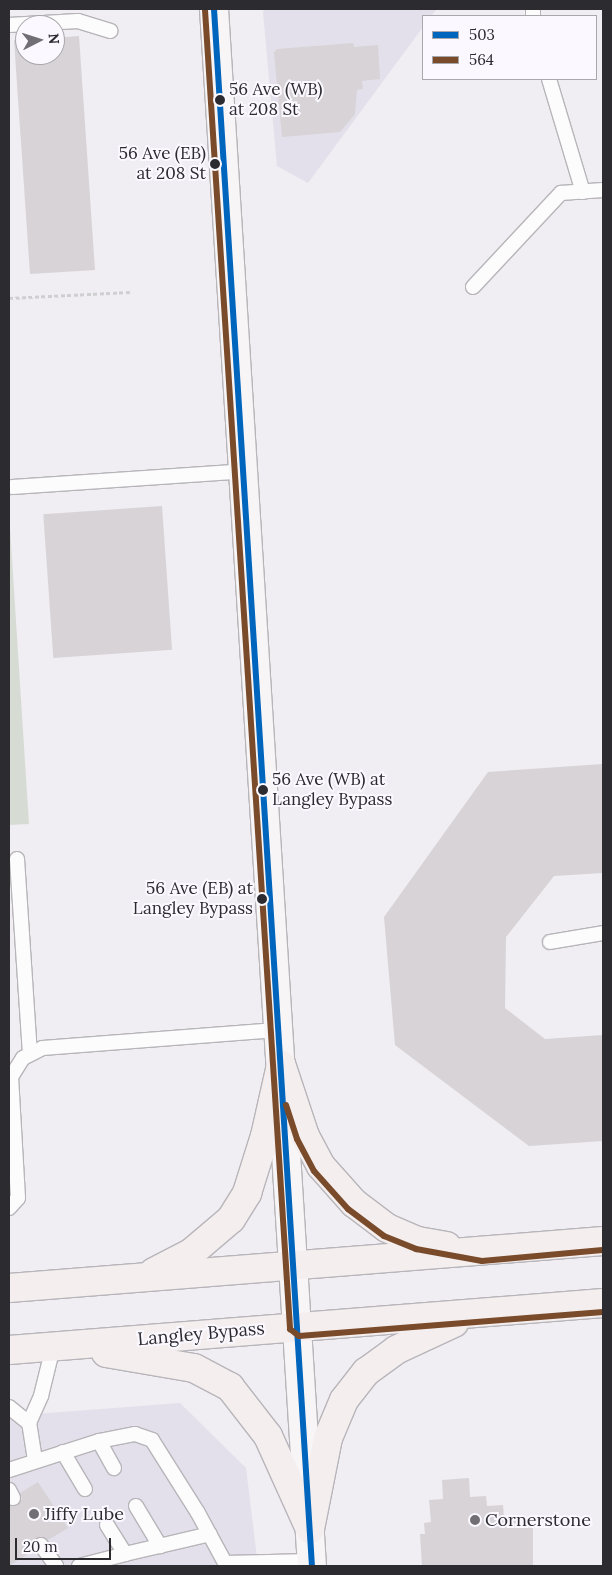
<!DOCTYPE html>
<html>
<head>
<meta charset="utf-8">
<style>
  body { margin:0 }
  #map { position:relative; width:612px; height:1575px; overflow:hidden; background:#f0edf3; font-family:Lora,serif }
  div>[style] { position:absolute }
  [style*='--x'] { left:calc(var(--x)*1px); top:calc(var(--y)*1px); width:calc(var(--w)*1px); rotate:calc(var(--a)*1deg) }
  .built>* { inset:0; background:#e4e0eb }
  .green>* { inset:0; background:#d6dcd4 }
  .building>* { inset:0; background:#d7d3d6; transform-origin:0 0 }
  .path>* { height:3px; margin-top:-1.5px; transform-origin:0; background:repeating-linear-gradient(90deg,#cfcfd1 0 4px,transparent 0 6.5px) }
  .roads { filter:drop-shadow(1px 0 #b7b5b9) drop-shadow(-1px 0 #b7b5b9) drop-shadow(0 1px #b7b5b9) drop-shadow(0 -1px #b7b5b9) }
  .service>* { height:14px; margin:-7px; padding:0 7px; transform-origin:7px; border-radius:7px; background:#fdfcfd }
  .secondary>* { height:28px; margin:-14px; padding:0 14px; transform-origin:14px; border-radius:14px; background:#f8f5f6 }
  .primary>* { height:28px; margin:-14px; padding:0 14px; transform-origin:14px; border-radius:14px; background:#f4eeef }
  .bus-1>* { height:6px; margin:-3px; padding:0 3px; transform-origin:3px; border-radius:3px; background:#0065bd }
  .bus-2>* { height:6px; margin:-3px; padding:0 3px; transform-origin:3px; border-radius:3px; background:#7a4b2a }
  .dots>* { width:14px; height:14px; translate:-50% -50%; box-sizing:border-box; border:2px solid #fbf9ff; border-radius:50% }
  span { translate:-50% -50%; white-space:nowrap; text-align:center; line-height:1.15; -webkit-text-stroke:4px #fbf9ff; paint-order:stroke }
  .bus-label { font-size:17px; color:#2c2b2f }
  .left { translate:0 -50%; text-align:left }
  .right { translate:-100% -50%; text-align:right }
  .street-label { font-size:18px; color:#2c2b2f }
  .poi-label { font-size:18px; color:#2c2b2f }
  .frame { position:absolute; inset:0; border:10px solid #2c2b2f; pointer-events:none }
  .legend { position:absolute; left:422px; top:15px; width:175px; height:65px; box-sizing:border-box; background:#fbf9ff; border:1px solid #a8a7ac; margin:0; padding:6px 9px; list-style:none; font-size:15px; color:#2c2b2f }
  .legend li { display:flex; align-items:center; gap:10px; height:25px }
  .legend b { width:25px; border:1px solid #a8a7ac }
  .north { position:absolute; left:15px; top:15px; width:50px; height:50px; box-sizing:border-box; background:#fbf9ff; border:1px solid #a8a7ac; border-radius:50%; rotate:85deg; font-size:14px; font-weight:700; line-height:20px; text-align:center; color:#2c2b2f }
  .north::after { content:''; display:block; margin:auto; width:18px; height:22px; background:#716f74; clip-path:polygon(50% 0,100% 100%,50% 72%,0 100%) }
  .scale { position:absolute; left:15px; top:1538px; width:96px; height:22px; box-sizing:border-box; border:2px solid #2c2b2f; border-top:0; padding-left:6px; font-size:15px; line-height:18px; white-space:nowrap; color:#2c2b2f; -webkit-text-stroke:4px #fbf9ff; paint-order:stroke }
</style>
</head>
<body>
<div id="map">
  <div class="built">
    <div style="clip-path:polygon(265px 9px,437px 9px,431px 16px,423px 16px,423px 27px,308px 183px,277px 166px,263px 12px)"></div>
    <div style="clip-path:polygon(180px 1403px,246px 1468px,258px 1566px,9px 1566px,9px 1416px)"></div>
  </div>
  <div class="green">
    <div style="clip-path:polygon(9px 512px,29px 824px,9px 825px)"></div>
  </div>
  <div class="building">
    <div style="clip-path:polygon(79px 36px,95px 270px,30px 274px,14px 40px,25px 40px,25px 55px,55px 55px,55px 38px)"></div>
    <div style="clip-path:polygon(353px 43px,354px 47px,378px 45px,380px 79px,362px 81px,363px 89px,357px 90px,355px 114px,340px 132px,282px 137px,274px 52px,277px 49px)"></div>
    <div style="left:162px;top:506px;width:144px;height:119px;rotate:86deg"></div>
    <div style="clip-path:polygon(603px 764px,603px 873px,554px 876px,506px 937px,505px 1008px,545px 1039px,603px 1035px,603px 1141px,529px 1146px,395px 1045px,384px 917px,488px 772px)"></div>
    <div style="clip-path:polygon(469px 1478px,470px 1497px,486px 1496px,487px 1506px,503px 1505px,504px 1518px,520px 1517px,521px 1527px,533px 1526px,533px 1566px,422px 1566px,420px 1534px,425px 1534px,424px 1523px,431px 1522px,429px 1500px,443px 1499px,442px 1480px)"></div>
    <div style="clip-path:polygon(38px 1482px,68px 1528px,48px 1540px,36px 1538px,33px 1542px,34px 1550px,9px 1566px,9px 1506px,17px 1506px,22px 1499px,20px 1493px)"></div>
  </div>
  <div class="path">
    <div style="--x:9;--y:298;--w:121;--a:-2.8"></div>
  </div>
  <div class="roads">
    <div class="service">
      <div style="--x:533;--y:9;--w:7;--a:90"></div>
      <div style="--x:9;--y:25;--w:69;--a:-3.3"></div>
      <div style="--x:78;--y:21;--w:34;--a:17"></div>
      <div style="--x:549;--y:79;--w:118;--a:73.3"></div>
      <div style="--x:473;--y:287;--w:129;--a:-46.9"></div>
      <div style="--x:561;--y:193;--w:42;--a:-4.1"></div>
      <div style="--x:12;--y:487;--w:233;--a:-3.9"></div>
      <div style="--x:17;--y:859;--w:194;--a:86.2"></div>
      <div style="--x:550;--y:942;--w:54;--a:-9.6"></div>
      <div style="--x:9;--y:1208;--w:13;--a:-48"></div>
      <div style="--x:18;--y:1198;--w:121;--a:-93.3"></div>
      <div style="--x:11;--y:1077;--w:22;--a:-58"></div>
      <div style="--x:23;--y:1058;--w:22;--a:-27"></div>
      <div style="--x:43;--y:1048;--w:237;--a:-4.4"></div>
      <div style="--x:9;--y:1407;--w:26;--a:39"></div>
      <div style="--x:99;--y:1441;--w:31;--a:61"></div>
      <div style="--x:63;--y:1452;--w:43;--a:59.3"></div>
      <div style="--x:35;--y:1460;--w:37;--a:-99"></div>
      <div style="--x:29;--y:1423;--w:30;--a:-66"></div>
      <div style="--x:41;--y:1396;--w:50;--a:-76.2"></div>
      <div style="--x:9;--y:1470;--w:95;--a:-17.9"></div>
      <div style="--x:99;--y:1441;--w:37;--a:-11"></div>
      <div style="--x:135;--y:1434;--w:18;--a:19"></div>
      <div style="--x:152;--y:1440;--w:86;--a:57.8"></div>
      <div style="--x:198;--y:1513;--w:57;--a:61.6"></div>
      <div style="--x:225;--y:1563;--w:87;--a:-1.3"></div>
      <div style="--x:9;--y:1490;--w:9;--a:63"></div>
      <div style="--x:136;--y:1506;--w:47;--a:59"></div>
      <div style="--x:107;--y:1525;--w:34;--a:58"></div>
      <div style="--x:125;--y:1554;--w:87;--a:-13.2"></div>
      <div style="--x:41;--y:1545;--w:26;--a:54"></div>
      <div style="--x:79;--y:1566;--w:48;--a:-14.6"></div>
    </div>
    <div class="secondary">
      <div style="--x:214;--y:9;--w:1560;--a:86.4"></div>
    </div>
    <div class="primary">
      <div style="--x:281;--y:1064;--w:76;--a:71.6"></div>
      <div style="--x:305;--y:1136;--w:34;--a:62"></div>
      <div style="--x:321;--y:1166;--w:50;--a:48.3"></div>
      <div style="--x:354;--y:1203;--w:41;--a:37.1"></div>
      <div style="--x:387;--y:1228;--w:34;--a:23"></div>
      <div style="--x:418;--y:1241;--w:29;--a:10"></div>
      <div style="--x:154;--y:1272;--w:42;--a:-27.2"></div>
      <div style="--x:191;--y:1253;--w:52;--a:-40.4"></div>
      <div style="--x:231;--y:1219;--w:31;--a:-58"></div>
      <div style="--x:247;--y:1193;--w:60;--a:-72.5"></div>
      <div style="--x:265;--y:1136;--w:73;--a:-77.3"></div>
      <div style="--x:9;--y:1288;--w:596;--a:-4.52"></div>
      <div style="--x:9;--y:1350;--w:596;--a:-4.52"></div>
      <div style="--x:106;--y:1353;--w:89;--a:9.7"></div>
      <div style="--x:194;--y:1368;--w:41;--a:27.8"></div>
      <div style="--x:230;--y:1387;--w:62;--a:52.2"></div>
      <div style="--x:268;--y:1436;--w:102;--a:65.7"></div>
      <div style="--x:310;--y:1529;--w:93;--a:-78.8"></div>
      <div style="--x:328;--y:1438;--w:41;--a:-67.2"></div>
      <div style="--x:344;--y:1400;--w:36;--a:-52"></div>
      <div style="--x:366;--y:1372;--w:37;--a:-36"></div>
      <div style="--x:396;--y:1350;--w:64;--a:-25"></div>
    </div>
  </div>
  <div class="bus-1">
    <div style="--x:214;--y:9;--w:1560;--a:86.4"></div>
  </div>
  <div class="bus-2">
    <div style="--x:205;--y:10;--w:1322;--a:86.31"></div>
    <div style="--x:290;--y:1329;--w:11;--a:38"></div>
    <div style="--x:299;--y:1336;--w:305;--a:-4.5"></div>
    <div style="--x:286;--y:1105;--w:36;--a:72"></div>
    <div style="--x:297;--y:1139;--w:36;--a:62"></div>
    <div style="--x:314;--y:1171;--w:51;--a:48.2"></div>
    <div style="--x:348;--y:1209;--w:45;--a:36.9"></div>
    <div style="--x:384;--y:1236;--w:35;--a:22"></div>
    <div style="--x:416;--y:1249;--w:67;--a:10.3"></div>
    <div style="--x:482;--y:1261;--w:121;--a:-5.2"></div>
  </div>
  <div class="dots">
    <div style="left:220px;top:100px;background:#2c2b2f"></div>
    <div style="left:215px;top:164px;background:#2c2b2f"></div>
    <div style="left:263px;top:790px;background:#2c2b2f"></div>
    <div style="left:262px;top:899px;background:#2c2b2f"></div>
    <div style="left:34px;top:1514px;background:#716f74"></div>
    <div style="left:475px;top:1520px;background:#716f74"></div>
  </div>
  <div class="bus-label">
    <span class="left" style="left:229px;top:100px">56 Ave (WB)<br>at 208 St</span>
    <span class="right" style="left:206px;top:164px">56 Ave (EB)<br>at 208 St</span>
    <span class="left" style="left:272px;top:790px">56 Ave (WB) at<br>Langley Bypass</span>
    <span class="right" style="left:253px;top:899px">56 Ave (EB) at<br>Langley Bypass</span>
  </div>
  <div class="street-label">
    <span style="left:201px;top:1334px;rotate:-5deg">Langley Bypass</span>
  </div>
  <div class="poi-label">
    <span class="left" style="left:44px;top:1514px">Jiffy Lube</span>
    <span class="left" style="left:485px;top:1520px">Cornerstone</span>
  </div>
  <div class="frame"></div>
  <ul class="legend">
  <li><b style="height:6px;background:#0065bd"></b>503</li>
  <li><b style="height:6px;background:#7a4b2a"></b>564</li>
  </ul>
  <div class="north">N</div>
  <div class="scale">20 m</div>
</div>
</body>
</html>
